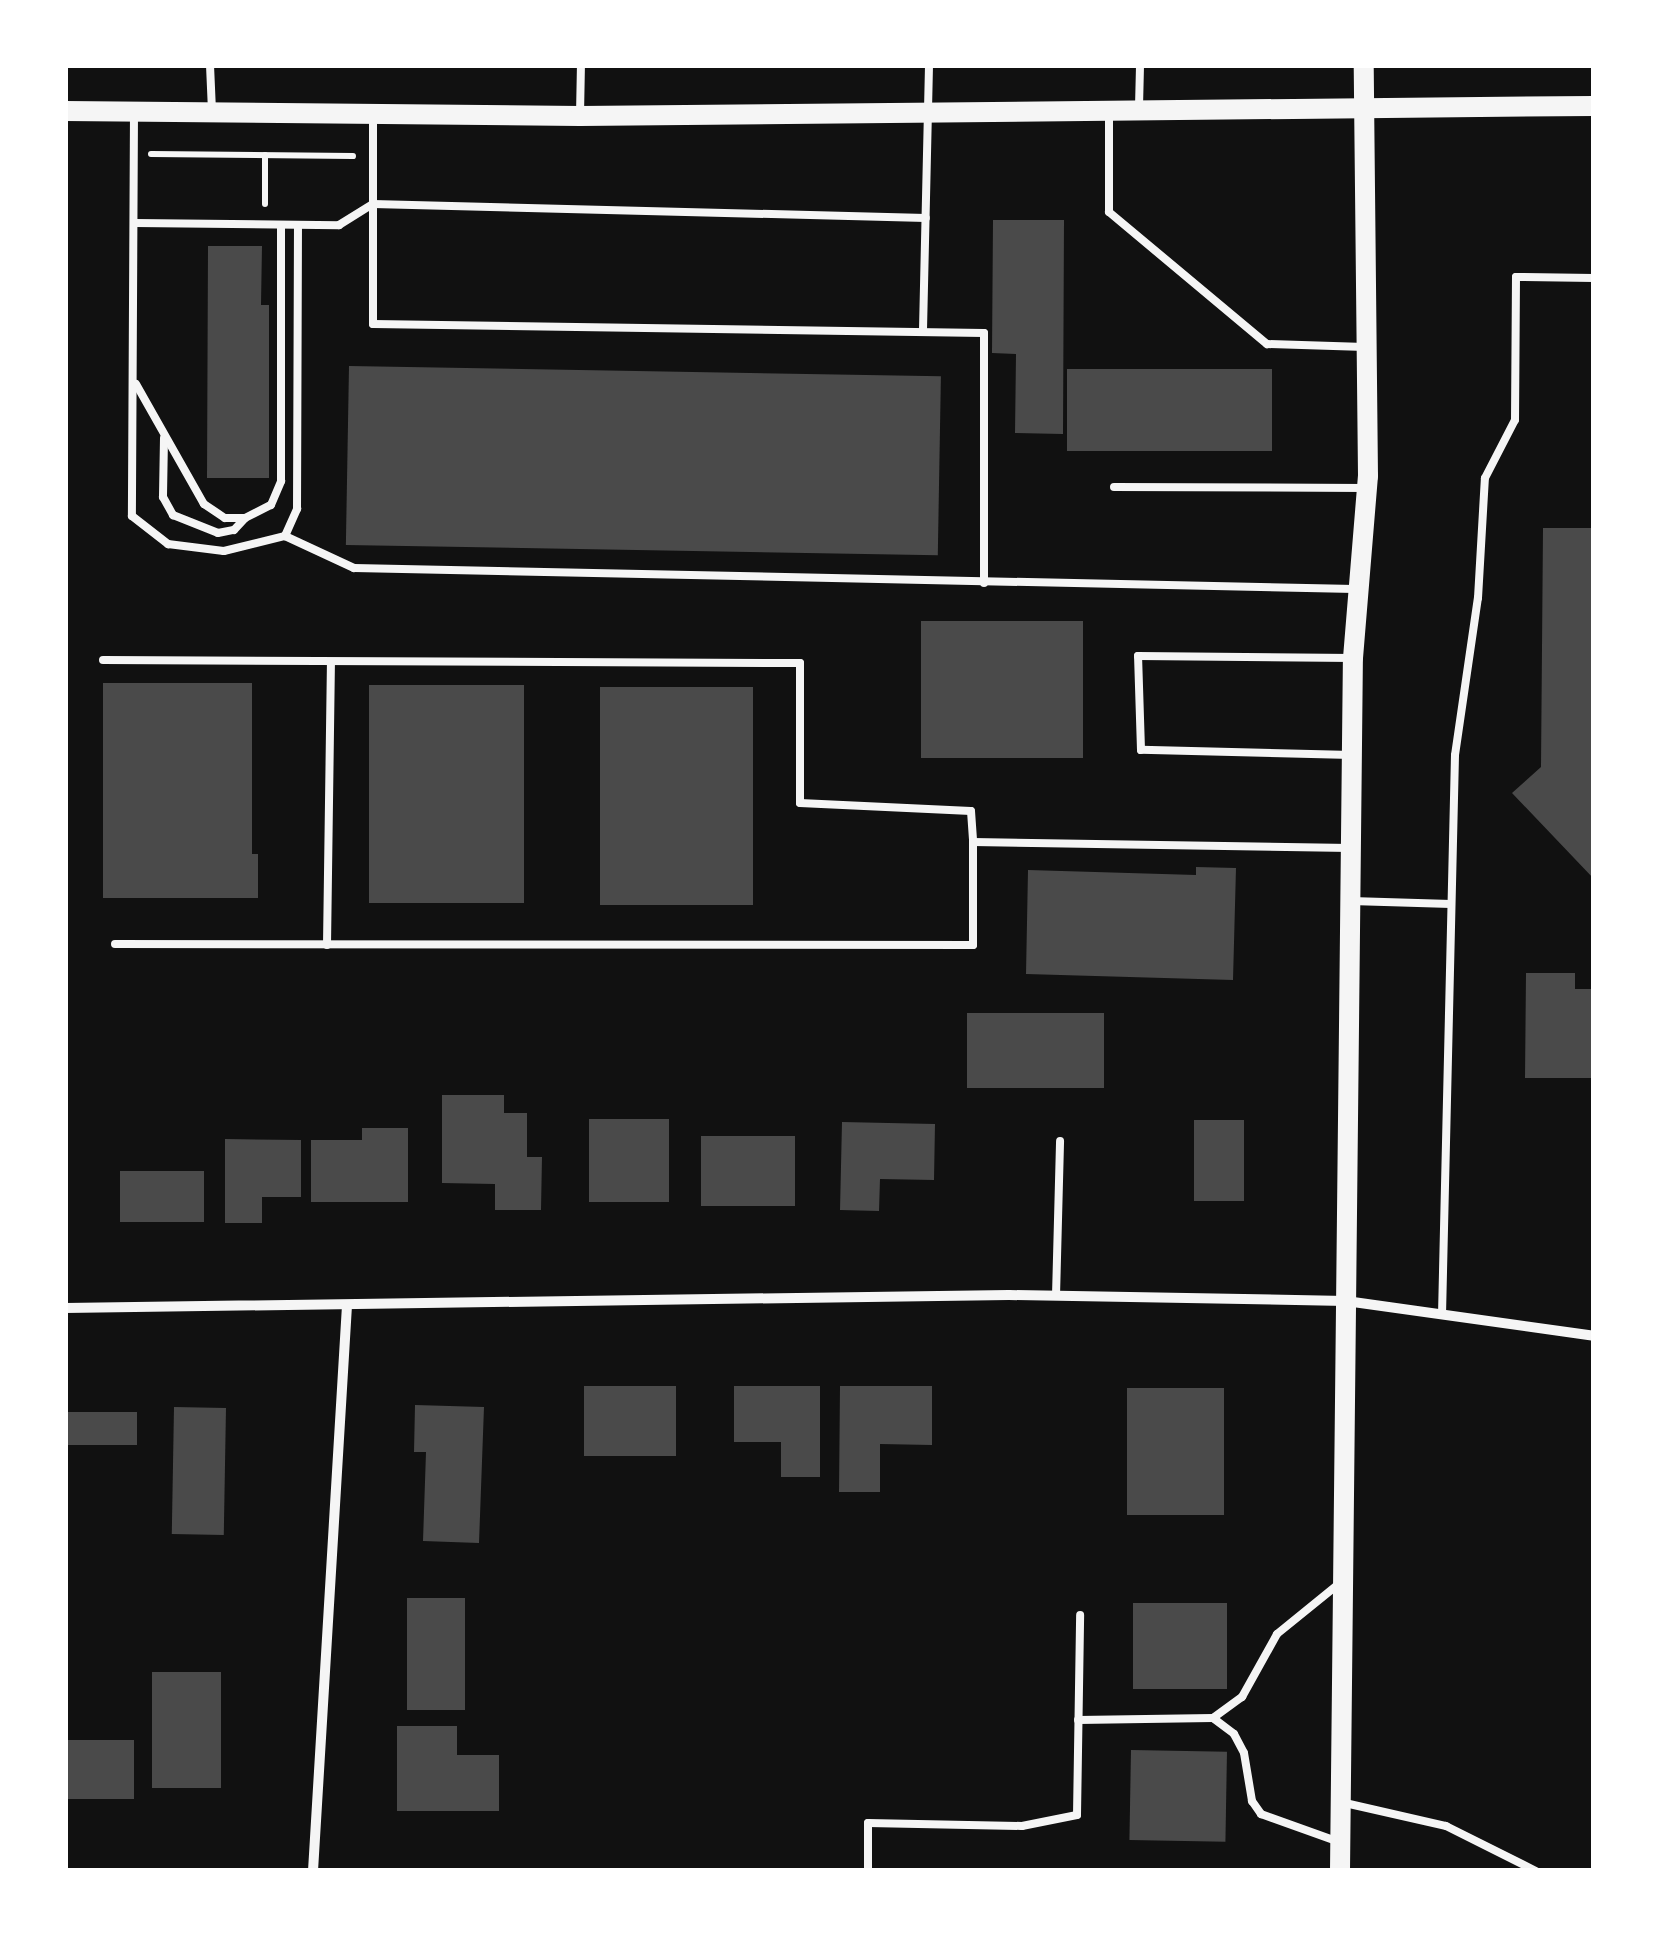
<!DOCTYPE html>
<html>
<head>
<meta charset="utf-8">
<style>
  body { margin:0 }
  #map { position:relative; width:1659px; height:1936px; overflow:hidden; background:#111; font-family:Overpass,sans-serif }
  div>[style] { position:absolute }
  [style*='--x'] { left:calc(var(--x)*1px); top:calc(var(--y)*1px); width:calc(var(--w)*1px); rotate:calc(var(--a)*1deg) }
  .building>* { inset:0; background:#4a4a4a; transform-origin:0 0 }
  .path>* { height:6px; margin:-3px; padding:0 3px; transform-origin:3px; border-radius:3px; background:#f5f5f5 }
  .service>* { height:8px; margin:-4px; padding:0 4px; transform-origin:4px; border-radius:4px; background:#f5f5f5 }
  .minor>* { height:10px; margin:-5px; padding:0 5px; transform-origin:5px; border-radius:5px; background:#f5f5f5 }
  .secondary>* { height:20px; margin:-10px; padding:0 10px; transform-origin:10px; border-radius:10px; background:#f5f5f5 }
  span { translate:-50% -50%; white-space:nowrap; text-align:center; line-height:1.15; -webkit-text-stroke:8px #fff; paint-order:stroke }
  .frame { position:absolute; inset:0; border:68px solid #fff; pointer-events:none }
</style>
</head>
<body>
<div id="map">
  <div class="building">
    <div style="clip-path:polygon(993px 220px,1064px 220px,1063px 434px,1015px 433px,1016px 354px,992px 353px)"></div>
    <div style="clip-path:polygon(208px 246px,262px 246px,261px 305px,269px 305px,269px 478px,207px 478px)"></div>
    <div style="left:349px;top:366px;width:592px;height:179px;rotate:1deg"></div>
    <div style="left:1067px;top:369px;width:205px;height:82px"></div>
    <div style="clip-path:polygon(1543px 528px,1594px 528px,1594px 879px,1512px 793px,1541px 767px)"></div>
    <div style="left:921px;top:621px;width:162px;height:137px"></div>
    <div style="clip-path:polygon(103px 683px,252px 683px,252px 854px,258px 854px,258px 898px,103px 898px)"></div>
    <div style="left:369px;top:685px;width:155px;height:218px"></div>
    <div style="left:753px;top:687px;width:218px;height:153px;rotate:90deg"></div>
    <div style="clip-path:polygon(1196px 867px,1236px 868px,1233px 980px,1026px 974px,1028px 870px,1196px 875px)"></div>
    <div style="clip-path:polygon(1526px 973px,1575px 973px,1575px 989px,1594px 989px,1594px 1078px,1525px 1078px)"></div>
    <div style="left:967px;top:1013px;width:137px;height:75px"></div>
    <div style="clip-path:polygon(442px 1095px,504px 1095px,504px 1113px,527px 1113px,527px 1157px,542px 1157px,541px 1210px,495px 1210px,495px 1184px,442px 1183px)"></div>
    <div style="left:589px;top:1119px;width:80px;height:83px"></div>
    <div style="left:1194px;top:1120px;width:50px;height:81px"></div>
    <div style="clip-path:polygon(842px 1122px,935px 1124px,934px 1180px,880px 1179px,879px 1211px,840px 1210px)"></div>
    <div style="clip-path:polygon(362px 1128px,408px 1128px,408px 1202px,311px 1202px,311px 1140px,362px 1140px)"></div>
    <div style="left:701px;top:1136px;width:94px;height:70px"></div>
    <div style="clip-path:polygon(225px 1139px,301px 1140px,301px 1197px,262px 1197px,262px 1223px,225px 1223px)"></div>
    <div style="left:120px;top:1171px;width:84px;height:51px"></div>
    <div style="left:584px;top:1386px;width:92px;height:70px"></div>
    <div style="clip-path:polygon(734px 1386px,820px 1386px,820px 1477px,781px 1477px,781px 1442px,734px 1442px)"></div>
    <div style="clip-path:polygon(840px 1386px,932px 1386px,932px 1445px,880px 1444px,880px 1492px,839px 1492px)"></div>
    <div style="left:1127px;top:1388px;width:97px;height:127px"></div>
    <div style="clip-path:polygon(415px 1405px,484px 1407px,479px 1543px,423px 1541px,426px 1452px,414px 1452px)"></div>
    <div style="left:174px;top:1407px;width:52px;height:127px;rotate:1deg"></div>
    <div style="left:65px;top:1412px;width:72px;height:33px"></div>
    <div style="left:407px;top:1598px;width:58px;height:112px"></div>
    <div style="left:1133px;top:1603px;width:94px;height:86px"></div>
    <div style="left:152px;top:1672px;width:69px;height:116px"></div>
    <div style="clip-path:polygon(397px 1726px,457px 1726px,457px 1755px,499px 1755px,499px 1811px,397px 1811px)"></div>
    <div style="left:65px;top:1740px;width:69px;height:59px"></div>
    <div style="left:1131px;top:1750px;width:96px;height:90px;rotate:1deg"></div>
  </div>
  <div class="path">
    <div style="--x:151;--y:154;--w:202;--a:0.6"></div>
    <div style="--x:265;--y:204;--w:49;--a:-90"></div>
  </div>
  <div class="service">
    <div style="--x:210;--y:65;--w:45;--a:87.5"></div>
    <div style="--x:1139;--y:107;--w:42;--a:-88.6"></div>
    <div style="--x:1109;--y:111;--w:101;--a:90"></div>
    <div style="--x:1109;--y:212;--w:206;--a:39.9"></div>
    <div style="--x:1267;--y:344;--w:98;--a:1.8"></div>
    <div style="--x:134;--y:112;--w:404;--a:90.3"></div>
    <div style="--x:132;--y:516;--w:46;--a:37.9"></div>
    <div style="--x:168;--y:544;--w:56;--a:7.1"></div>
    <div style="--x:224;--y:551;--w:63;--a:-13.8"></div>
    <div style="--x:285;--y:536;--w:76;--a:24.9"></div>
    <div style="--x:354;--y:568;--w:1001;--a:1.2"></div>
    <div style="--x:373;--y:114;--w:210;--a:90"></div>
    <div style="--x:373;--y:324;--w:611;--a:0.84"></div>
    <div style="--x:984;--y:333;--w:250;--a:90"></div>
    <div style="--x:580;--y:115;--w:50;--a:-88.9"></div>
    <div style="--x:135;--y:223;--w:204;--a:0.6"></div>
    <div style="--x:339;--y:225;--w:40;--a:-32"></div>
    <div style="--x:373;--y:204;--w:553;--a:1.45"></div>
    <div style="--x:923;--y:330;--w:265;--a:-88.7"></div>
    <div style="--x:136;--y:384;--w:138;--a:60.5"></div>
    <div style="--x:204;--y:504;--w:25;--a:34"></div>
    <div style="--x:225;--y:518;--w:20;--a:0"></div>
    <div style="--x:245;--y:518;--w:29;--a:-27"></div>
    <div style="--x:271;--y:505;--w:26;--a:-67"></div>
    <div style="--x:281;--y:481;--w:256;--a:-90"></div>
    <div style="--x:164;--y:438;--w:59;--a:91"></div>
    <div style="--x:163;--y:497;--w:21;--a:61"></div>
    <div style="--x:173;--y:515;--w:48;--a:21.8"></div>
    <div style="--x:218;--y:533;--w:16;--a:-11"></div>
    <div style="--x:234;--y:530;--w:16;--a:-47"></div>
    <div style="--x:1114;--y:487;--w:252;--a:0.2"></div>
    <div style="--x:285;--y:536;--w:30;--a:-66"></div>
    <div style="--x:297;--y:509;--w:283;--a:-89.8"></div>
    <div style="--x:103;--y:660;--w:697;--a:0.25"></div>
    <div style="--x:800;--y:663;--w:140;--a:90"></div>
    <div style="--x:800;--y:803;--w:171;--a:2.7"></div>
    <div style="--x:971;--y:811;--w:31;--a:86"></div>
    <div style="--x:973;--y:842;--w:377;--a:0.9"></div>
    <div style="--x:1352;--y:755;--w:211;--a:-178.6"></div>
    <div style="--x:1141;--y:750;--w:94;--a:-91.8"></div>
    <div style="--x:1138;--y:656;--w:215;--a:0.5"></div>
    <div style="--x:1351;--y:901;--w:100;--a:1.7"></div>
    <div style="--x:115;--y:944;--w:858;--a:0.07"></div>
    <div style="--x:973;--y:945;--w:103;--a:-90"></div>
    <div style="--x:327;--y:945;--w:282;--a:-89.2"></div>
    <div style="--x:1056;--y:1296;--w:155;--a:-88.5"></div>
    <div style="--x:1442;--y:1315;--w:560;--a:-88.67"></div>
    <div style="--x:1455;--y:755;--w:159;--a:-81.7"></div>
    <div style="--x:1478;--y:598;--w:120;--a:-86.7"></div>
    <div style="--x:1485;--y:478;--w:65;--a:-62.7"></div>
    <div style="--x:1515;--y:420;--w:143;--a:-89.6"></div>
    <div style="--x:1516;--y:277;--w:78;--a:0.7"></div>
    <div style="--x:1213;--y:1718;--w:26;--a:37"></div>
    <div style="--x:1234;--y:1734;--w:21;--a:62"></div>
    <div style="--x:1244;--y:1753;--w:49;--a:80.5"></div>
    <div style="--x:1252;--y:1801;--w:16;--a:55"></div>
    <div style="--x:1261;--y:1814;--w:83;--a:19.7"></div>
    <div style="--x:1078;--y:1720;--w:135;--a:-0.8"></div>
    <div style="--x:1213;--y:1718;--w:36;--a:-36"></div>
    <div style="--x:1242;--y:1697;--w:72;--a:-60.9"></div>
    <div style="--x:1277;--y:1634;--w:82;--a:-39.1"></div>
    <div style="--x:1345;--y:1803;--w:104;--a:12.8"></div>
    <div style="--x:1446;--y:1826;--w:101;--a:26.6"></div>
    <div style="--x:868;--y:1871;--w:48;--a:-90"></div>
    <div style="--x:868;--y:1823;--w:154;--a:1.1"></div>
    <div style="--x:1022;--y:1826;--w:56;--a:-11.3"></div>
    <div style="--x:1077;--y:1815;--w:200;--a:-89.1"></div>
  </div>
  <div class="minor">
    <div style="--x:65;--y:1308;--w:944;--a:-0.79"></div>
    <div style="--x:1009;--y:1295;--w:337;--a:1"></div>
    <div style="--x:1346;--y:1301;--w:250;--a:8"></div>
    <div style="--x:313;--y:1871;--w:567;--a:-86.56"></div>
  </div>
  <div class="secondary">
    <div style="--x:65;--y:111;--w:515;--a:0.56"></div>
    <div style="--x:580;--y:116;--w:1014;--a:-0.57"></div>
    <div style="--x:1340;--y:1871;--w:1213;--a:-89.39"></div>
    <div style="--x:1353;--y:658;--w:183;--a:-85.3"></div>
    <div style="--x:1368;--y:476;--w:411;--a:-90.6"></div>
  </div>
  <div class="frame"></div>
</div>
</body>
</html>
